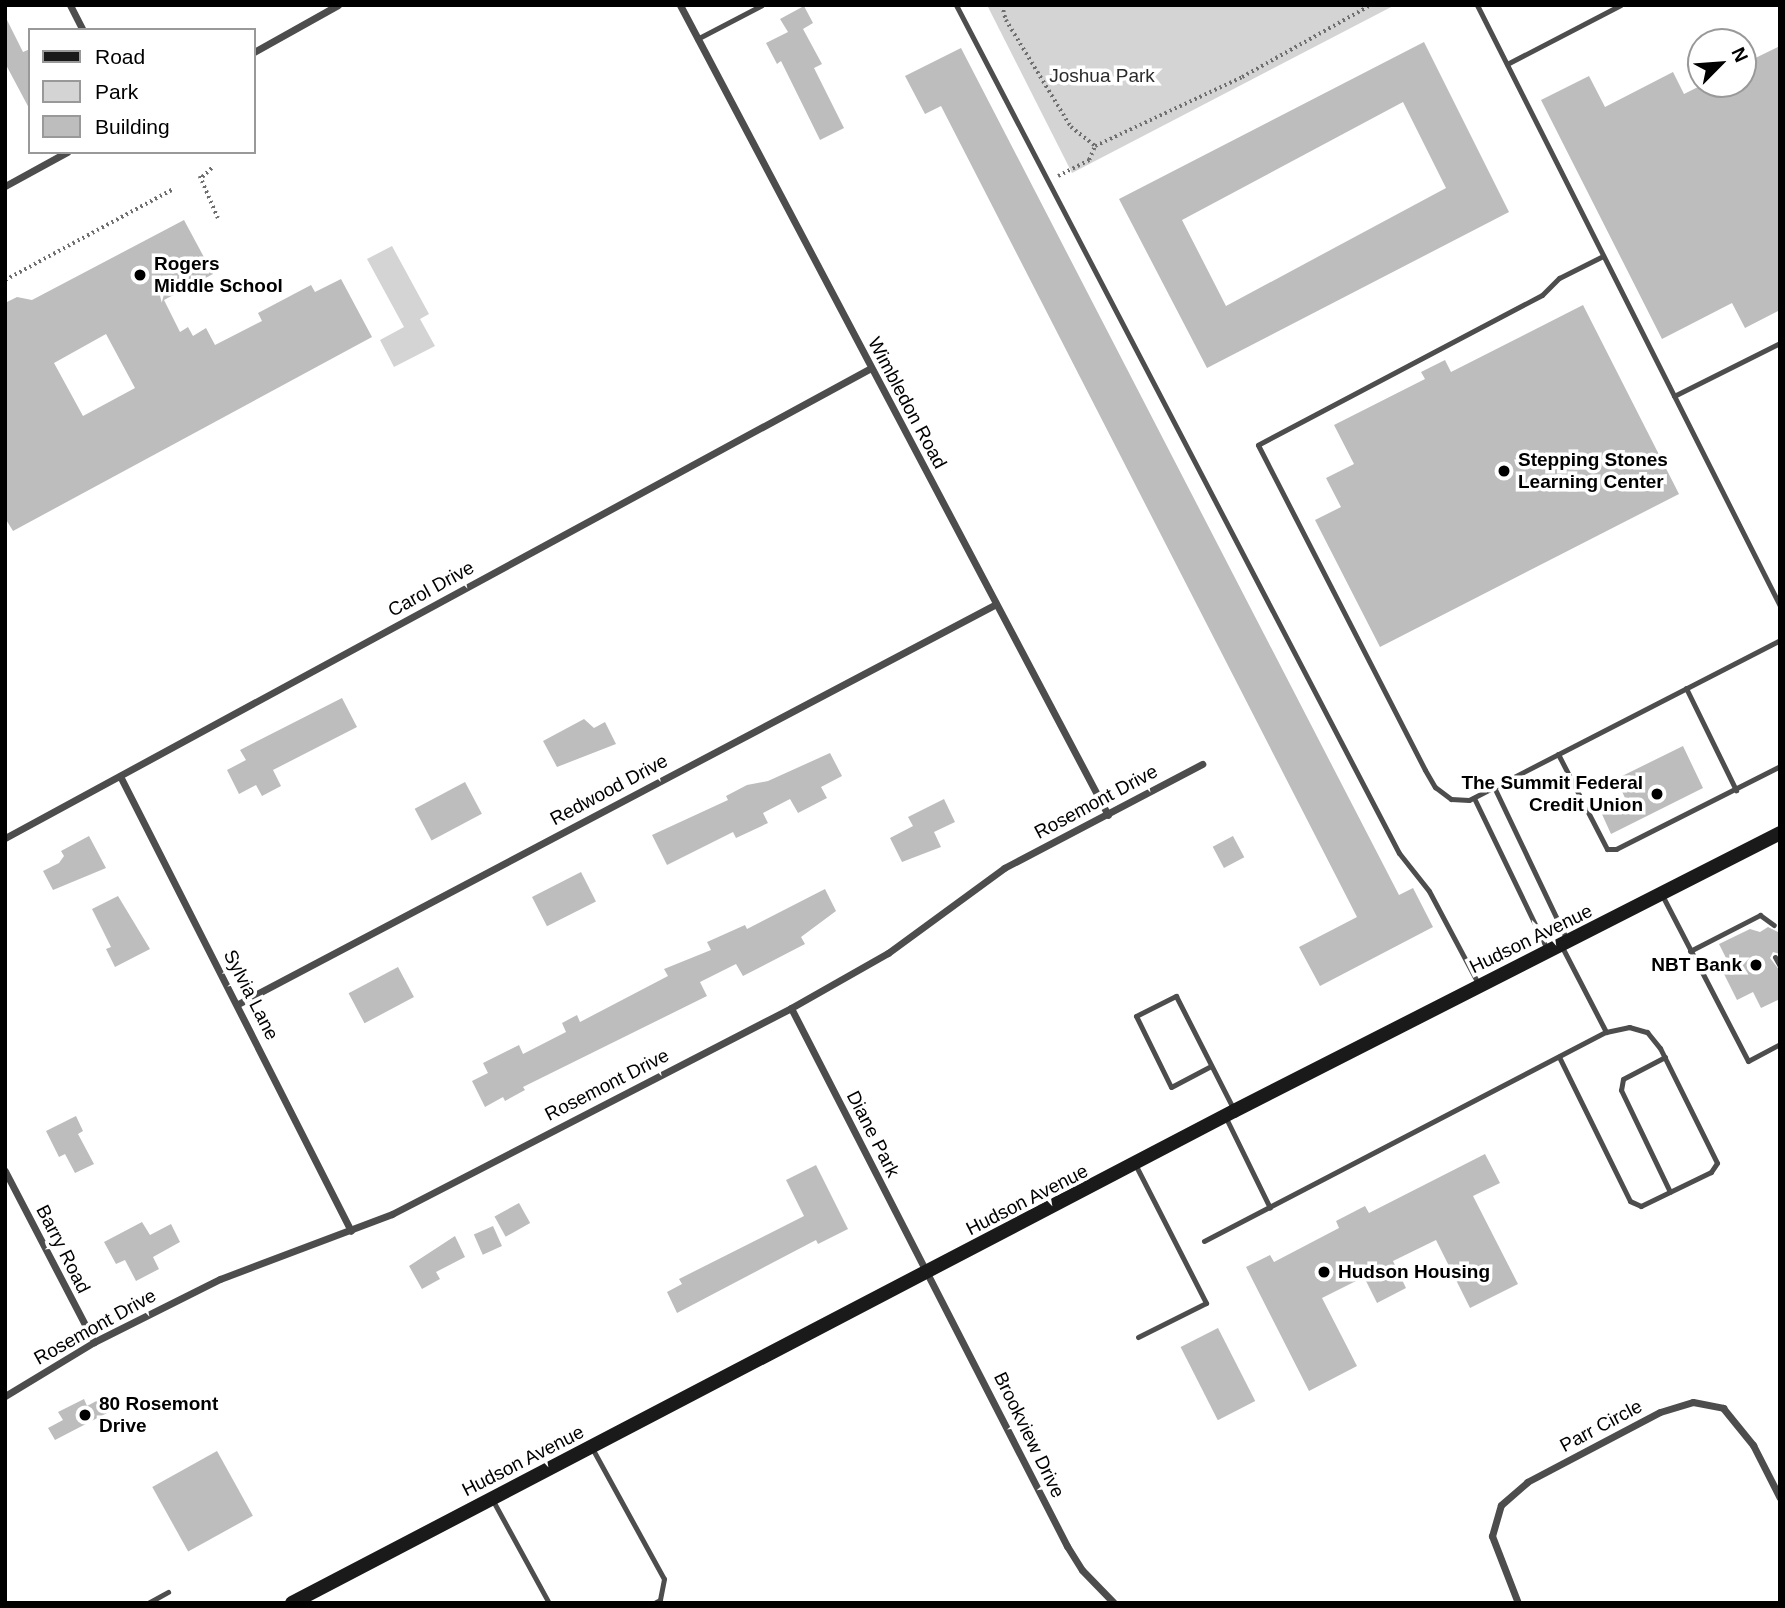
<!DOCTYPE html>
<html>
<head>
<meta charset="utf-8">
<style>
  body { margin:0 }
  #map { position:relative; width:1785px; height:1608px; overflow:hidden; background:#fff; font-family:Helvetica,sans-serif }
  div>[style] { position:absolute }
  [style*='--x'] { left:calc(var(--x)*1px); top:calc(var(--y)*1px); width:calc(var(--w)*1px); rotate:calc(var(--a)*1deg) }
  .green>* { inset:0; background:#d4d4d4 }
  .building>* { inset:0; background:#bdbdbd; transform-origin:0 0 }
  .path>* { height:3.5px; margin-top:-1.75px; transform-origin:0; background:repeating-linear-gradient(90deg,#6f6f6f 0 2px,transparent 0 5.5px) }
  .service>* { height:5px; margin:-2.5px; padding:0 2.5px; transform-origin:2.5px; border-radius:2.5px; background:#4d4d4d }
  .minor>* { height:7px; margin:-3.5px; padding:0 3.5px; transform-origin:3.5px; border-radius:3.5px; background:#4d4d4d }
  .secondary>* { height:14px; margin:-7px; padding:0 7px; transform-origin:7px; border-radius:7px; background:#1a1a1a }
  .dots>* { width:19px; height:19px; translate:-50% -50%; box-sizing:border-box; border:4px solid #fff; border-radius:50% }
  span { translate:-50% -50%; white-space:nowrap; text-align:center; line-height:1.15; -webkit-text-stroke:7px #fff; paint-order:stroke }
  .park-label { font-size:19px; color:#2b2b2b }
  .poi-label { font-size:19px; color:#000; font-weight:700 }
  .left { translate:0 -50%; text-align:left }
  .right { translate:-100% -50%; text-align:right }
  .street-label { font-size:19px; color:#000 }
  .frame { position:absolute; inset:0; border:7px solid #000; pointer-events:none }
  .legend { position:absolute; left:28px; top:28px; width:228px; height:126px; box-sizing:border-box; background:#fff; border:2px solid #999; margin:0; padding:9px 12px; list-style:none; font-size:21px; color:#000 }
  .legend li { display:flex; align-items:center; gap:14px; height:35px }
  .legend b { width:35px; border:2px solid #999 }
  .north { position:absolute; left:1687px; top:28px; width:70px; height:70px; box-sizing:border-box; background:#fff; border:2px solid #999; border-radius:50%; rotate:65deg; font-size:19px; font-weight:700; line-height:28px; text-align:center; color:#000 }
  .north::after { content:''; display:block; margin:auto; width:24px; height:32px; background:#000; clip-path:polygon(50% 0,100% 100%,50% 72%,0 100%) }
</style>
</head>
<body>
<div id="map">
  <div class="green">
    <div style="clip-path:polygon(987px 5px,1395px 5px,1072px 173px)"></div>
    <div style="clip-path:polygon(392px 246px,429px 314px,420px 319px,435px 346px,394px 367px,380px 340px,404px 327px,367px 259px)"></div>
  </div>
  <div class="building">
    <div style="clip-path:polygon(804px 6px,813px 23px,803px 29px,822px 64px,814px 68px,844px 128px,820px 140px,781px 61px,777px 64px,766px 43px,788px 32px,780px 19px)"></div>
    <div style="clip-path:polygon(5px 16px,23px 52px,30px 49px,30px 110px,5px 63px)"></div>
    <div style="clip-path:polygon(evenodd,1424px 42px,1509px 212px,1207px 368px,1119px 199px,1424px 42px,1403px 102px,1446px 188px,1226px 306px,1182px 220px,1403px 102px)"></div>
    <div style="clip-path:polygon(1780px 46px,1780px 310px,1745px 328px,1732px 303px,1662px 339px,1541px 100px,1589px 76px,1605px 107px,1673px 72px,1684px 94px,1704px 84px,1743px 84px,1743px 64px)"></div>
    <div style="clip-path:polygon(961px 48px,1399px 895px,1413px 888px,1433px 927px,1320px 986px,1299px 947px,1357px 917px,941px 106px,925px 114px,905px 76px)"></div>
    <div style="clip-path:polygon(evenodd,184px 220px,213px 274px,164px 300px,180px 332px,188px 327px,193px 336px,206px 328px,215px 345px,262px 321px,258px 313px,311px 285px,315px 292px,341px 279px,372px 337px,13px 531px,5px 518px,5px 303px,17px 297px,32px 300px,184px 220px,106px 334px,135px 388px,83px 416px,54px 363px,106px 334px)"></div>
    <div style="clip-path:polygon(1583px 305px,1679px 494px,1380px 647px,1315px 520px,1341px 507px,1326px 478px,1354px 464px,1334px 425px,1425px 379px,1421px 372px,1445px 360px,1451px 372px)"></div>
    <div style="clip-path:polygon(342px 698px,357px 727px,273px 770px,281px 786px,262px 796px,256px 785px,239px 794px,227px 770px,246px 760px,240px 750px)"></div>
    <div style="clip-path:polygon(584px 719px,594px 728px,605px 722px,616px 744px,557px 767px,543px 741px)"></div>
    <div style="clip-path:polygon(1683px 746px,1703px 788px,1611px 834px,1601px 812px,1626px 800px,1616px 779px)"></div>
    <div style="clip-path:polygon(830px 753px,842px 776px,821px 787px,827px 798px,798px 813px,790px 799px,763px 813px,768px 823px,736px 838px,733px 832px,667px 865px,652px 835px,728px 800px,726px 796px,747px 785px,768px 781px)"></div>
    <div style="left:465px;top:782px;width:36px;height:57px;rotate:62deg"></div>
    <div style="clip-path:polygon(944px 799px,955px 822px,934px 832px,941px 847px,902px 862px,890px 838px,913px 826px,908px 817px)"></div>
    <div style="clip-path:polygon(89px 836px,106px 868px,53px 890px,43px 871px,59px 863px,64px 856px,61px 851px)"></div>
    <div style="left:1233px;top:836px;width:24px;height:23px;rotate:62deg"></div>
    <div style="left:581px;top:872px;width:33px;height:55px;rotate:63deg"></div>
    <div style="clip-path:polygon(825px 889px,836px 911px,801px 937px,805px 944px,743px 976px,736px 964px,700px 982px,707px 996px,523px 1087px,525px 1090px,505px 1101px,503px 1097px,485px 1107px,472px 1081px,488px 1073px,483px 1063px,519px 1045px,523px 1054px,566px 1032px,562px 1023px,577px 1015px,580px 1022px,668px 976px,664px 969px,711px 950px,707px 942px,745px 925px,747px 929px)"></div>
    <div style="clip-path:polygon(118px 896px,150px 949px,115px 967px,106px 949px,111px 947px,92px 909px)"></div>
    <div style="clip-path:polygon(1768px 927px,1780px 933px,1780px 954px,1773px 952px,1770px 958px,1780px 971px,1780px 999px,1761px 1008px,1753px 992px,1737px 1000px,1723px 972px,1731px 968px,1719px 944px,1750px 929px,1760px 932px)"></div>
    <div style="left:398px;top:967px;width:34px;height:56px;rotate:62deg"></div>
    <div style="clip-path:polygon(76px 1116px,83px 1131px,78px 1134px,94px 1164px,75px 1173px,65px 1154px,59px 1157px,46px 1131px)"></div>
    <div style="clip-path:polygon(1485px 1154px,1500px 1183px,1473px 1196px,1518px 1284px,1470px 1308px,1436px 1240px,1393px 1261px,1406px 1288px,1377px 1303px,1364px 1277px,1322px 1298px,1357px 1366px,1309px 1391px,1246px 1267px,1270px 1255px,1274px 1262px,1339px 1228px,1336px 1221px,1365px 1206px,1369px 1213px)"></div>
    <div style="clip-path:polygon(816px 1165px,848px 1229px,818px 1244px,816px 1240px,677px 1313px,667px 1292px,682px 1284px,679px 1279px,804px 1216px,786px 1180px)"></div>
    <div style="left:519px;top:1203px;width:23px;height:28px;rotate:61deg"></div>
    <div style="clip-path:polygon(142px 1222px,150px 1235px,171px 1224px,180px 1242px,153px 1257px,159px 1269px,136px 1281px,125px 1260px,116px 1264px,104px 1242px)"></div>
    <div style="left:493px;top:1226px;width:22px;height:21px;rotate:66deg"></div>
    <div style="clip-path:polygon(455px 1236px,465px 1257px,436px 1272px,440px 1279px,422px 1289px,409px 1266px)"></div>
    <div style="left:1218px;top:1328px;width:82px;height:42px;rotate:63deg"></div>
    <div style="clip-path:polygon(102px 1398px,109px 1412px,55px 1440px,48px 1428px,63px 1420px,58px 1412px,84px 1399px,87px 1406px)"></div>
    <div style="left:217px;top:1451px;width:74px;height:74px;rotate:61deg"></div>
  </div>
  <div class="path">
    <div style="--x:1002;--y:5;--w:16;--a:75"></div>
    <div style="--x:1006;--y:20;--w:125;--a:58.7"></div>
    <div style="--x:1071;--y:127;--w:31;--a:38"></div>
    <div style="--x:1095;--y:146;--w:162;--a:-25.1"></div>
    <div style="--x:1242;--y:77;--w:148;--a:-29.2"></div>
    <div style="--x:200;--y:176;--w:46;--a:66.8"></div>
    <div style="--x:1058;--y:176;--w:35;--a:-27"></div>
    <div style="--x:1089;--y:160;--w:15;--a:-67"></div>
    <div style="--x:202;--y:177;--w:16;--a:-43"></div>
    <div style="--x:5;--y:280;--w:191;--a:-28.4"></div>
  </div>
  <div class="service">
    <div style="--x:956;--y:5;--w:957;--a:62.42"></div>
    <div style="--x:1399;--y:853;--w:48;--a:51.7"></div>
    <div style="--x:1429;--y:891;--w:104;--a:62"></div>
    <div style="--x:1477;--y:5;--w:673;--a:63.24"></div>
    <div style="--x:697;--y:39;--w:73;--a:-27.6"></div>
    <div style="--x:1507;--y:64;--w:128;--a:-27.4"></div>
    <div style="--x:1603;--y:256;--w:49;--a:153.4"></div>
    <div style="--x:1559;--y:278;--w:24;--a:135"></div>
    <div style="--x:1542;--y:295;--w:321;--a:152.2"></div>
    <div style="--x:1258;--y:445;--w:365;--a:62.8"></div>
    <div style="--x:1425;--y:770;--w:20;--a:60"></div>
    <div style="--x:1435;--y:787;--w:20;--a:37"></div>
    <div style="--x:1451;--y:799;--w:18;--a:3"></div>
    <div style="--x:1469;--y:800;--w:350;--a:-27.2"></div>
    <div style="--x:1674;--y:396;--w:119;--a:-26.6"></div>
    <div style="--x:1686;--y:688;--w:114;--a:63.9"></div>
    <div style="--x:1558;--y:754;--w:107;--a:62.7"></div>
    <div style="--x:1607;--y:849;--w:9;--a:0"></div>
    <div style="--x:1616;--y:849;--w:184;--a:-26.8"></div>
    <div style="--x:1494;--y:787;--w:170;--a:64.5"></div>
    <div style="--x:1474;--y:798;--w:168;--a:64.2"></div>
    <div style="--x:1662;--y:895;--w:187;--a:62.6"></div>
    <div style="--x:1748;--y:1061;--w:36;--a:-28"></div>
    <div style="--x:1562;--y:947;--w:96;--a:62.6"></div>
    <div style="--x:1690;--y:951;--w:79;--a:-27.2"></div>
    <div style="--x:1760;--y:915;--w:17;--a:36"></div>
    <div style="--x:1775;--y:957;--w:10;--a:61"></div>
    <div style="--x:1665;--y:1057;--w:47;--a:152.4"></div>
    <div style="--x:1623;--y:1079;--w:11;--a:100"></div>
    <div style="--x:1621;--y:1090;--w:113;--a:64.3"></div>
    <div style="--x:1211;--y:1066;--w:45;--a:152.3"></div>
    <div style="--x:1171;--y:1087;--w:79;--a:-116.2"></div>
    <div style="--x:1136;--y:1016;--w:45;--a:-26.6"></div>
    <div style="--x:1176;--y:996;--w:126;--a:63"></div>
    <div style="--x:1225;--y:1116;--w:102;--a:63.9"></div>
    <div style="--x:1136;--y:1166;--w:154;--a:62.9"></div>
    <div style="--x:1206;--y:1303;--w:76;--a:153.4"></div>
    <div style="--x:1204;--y:1241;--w:453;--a:-27.5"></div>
    <div style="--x:1606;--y:1032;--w:24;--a:-12"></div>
    <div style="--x:1629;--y:1027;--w:19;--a:16"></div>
    <div style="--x:1647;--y:1032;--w:21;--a:51"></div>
    <div style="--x:1660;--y:1048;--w:128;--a:63.6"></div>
    <div style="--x:1717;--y:1163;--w:11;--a:124"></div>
    <div style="--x:1711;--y:1172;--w:78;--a:154.1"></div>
    <div style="--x:1641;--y:1206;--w:12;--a:-156"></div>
    <div style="--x:1630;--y:1201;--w:161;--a:-116.2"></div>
    <div style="--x:592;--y:1448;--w:149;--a:61.2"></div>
    <div style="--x:664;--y:1579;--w:21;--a:101"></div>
    <div style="--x:660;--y:1600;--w:7;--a:153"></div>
    <div style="--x:492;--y:1499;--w:119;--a:61.3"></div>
    <div style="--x:148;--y:1603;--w:23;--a:-29"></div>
  </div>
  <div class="minor">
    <div style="--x:70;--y:5;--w:28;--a:63"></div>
    <div style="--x:680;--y:5;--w:916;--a:62.15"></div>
    <div style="--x:254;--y:52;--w:96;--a:-29.2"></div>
    <div style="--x:5;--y:186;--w:71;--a:-28.7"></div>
    <div style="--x:120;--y:776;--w:510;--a:63.08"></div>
    <div style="--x:5;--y:838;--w:985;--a:-28.49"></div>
    <div style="--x:238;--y:1004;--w:857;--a:-27.82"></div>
    <div style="--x:791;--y:1008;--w:605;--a:62.84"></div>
    <div style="--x:1067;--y:1546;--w:28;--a:58"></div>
    <div style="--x:1082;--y:1570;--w:46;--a:45.9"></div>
    <div style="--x:5;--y:1171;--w:193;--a:62.5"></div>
    <div style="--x:5;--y:1396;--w:104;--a:-31.2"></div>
    <div style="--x:94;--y:1342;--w:141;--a:-26.6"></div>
    <div style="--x:220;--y:1279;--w:184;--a:-20.7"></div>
    <div style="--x:392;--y:1214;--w:449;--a:-27.3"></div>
    <div style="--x:791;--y:1008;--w:112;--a:-29.6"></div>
    <div style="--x:888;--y:953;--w:144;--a:-36.2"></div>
    <div style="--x:1004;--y:868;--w:224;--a:-27.7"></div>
    <div style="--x:1518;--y:1603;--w:72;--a:-111.2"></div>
    <div style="--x:1492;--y:1536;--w:32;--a:-74"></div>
    <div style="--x:1501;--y:1505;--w:35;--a:-41"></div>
    <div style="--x:1527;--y:1482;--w:150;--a:-27.8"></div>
    <div style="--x:1660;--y:1412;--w:34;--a:-17"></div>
    <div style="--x:1693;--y:1402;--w:31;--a:11"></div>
    <div style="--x:1723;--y:1408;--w:48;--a:51"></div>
    <div style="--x:1753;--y:1445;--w:59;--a:63"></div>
  </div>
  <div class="secondary">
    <div style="--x:292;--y:1603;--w:1063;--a:-27.58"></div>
    <div style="--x:1234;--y:1111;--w:613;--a:-26.98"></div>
  </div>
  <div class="dots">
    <div style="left:140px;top:275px;background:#000"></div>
    <div style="left:1504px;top:471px;background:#000"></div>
    <div style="left:1657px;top:794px;background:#000"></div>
    <div style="left:1756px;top:965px;background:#000"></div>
    <div style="left:1324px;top:1272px;background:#000"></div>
    <div style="left:85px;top:1415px;background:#000"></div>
  </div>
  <div class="park-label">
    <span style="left:1102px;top:76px">Joshua Park</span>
  </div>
  <div class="poi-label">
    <span class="left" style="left:154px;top:275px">Rogers<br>Middle School</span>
    <span class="left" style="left:1518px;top:471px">Stepping Stones<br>Learning Center</span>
    <span class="right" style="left:1643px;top:794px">The Summit Federal<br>Credit Union</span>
    <span class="right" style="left:1742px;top:965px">NBT Bank</span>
    <span class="left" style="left:1338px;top:1272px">Hudson Housing</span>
    <span class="left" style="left:99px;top:1415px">80 Rosemont<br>Drive</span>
  </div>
  <div class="street-label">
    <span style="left:907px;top:403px;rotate:62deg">Wimbledon Road</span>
    <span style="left:431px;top:589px;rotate:-29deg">Carol Drive</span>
    <span style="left:609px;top:790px;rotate:-28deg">Redwood Drive</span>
    <span style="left:1096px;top:802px;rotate:-28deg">Rosemont Drive</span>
    <span style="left:1531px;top:939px;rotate:-26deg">Hudson Avenue</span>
    <span style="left:251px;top:995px;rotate:63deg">Sylvia Lane</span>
    <span style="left:607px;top:1085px;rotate:-27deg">Rosemont Drive</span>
    <span style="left:873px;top:1134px;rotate:63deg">Diane Park</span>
    <span style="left:1027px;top:1200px;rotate:-27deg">Hudson Avenue</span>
    <span style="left:63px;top:1249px;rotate:63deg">Barry Road</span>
    <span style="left:95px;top:1327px;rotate:-29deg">Rosemont Drive</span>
    <span style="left:1601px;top:1426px;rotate:-28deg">Parr Circle</span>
    <span style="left:1029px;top:1435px;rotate:64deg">Brookview Drive</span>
    <span style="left:523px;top:1461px;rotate:-27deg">Hudson Avenue</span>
  </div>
  <div class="frame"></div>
  <ul class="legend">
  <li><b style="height:9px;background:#1a1a1a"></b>Road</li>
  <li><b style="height:19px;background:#d4d4d4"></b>Park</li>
  <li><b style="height:19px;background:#bdbdbd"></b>Building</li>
  </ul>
  <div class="north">N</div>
</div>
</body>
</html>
